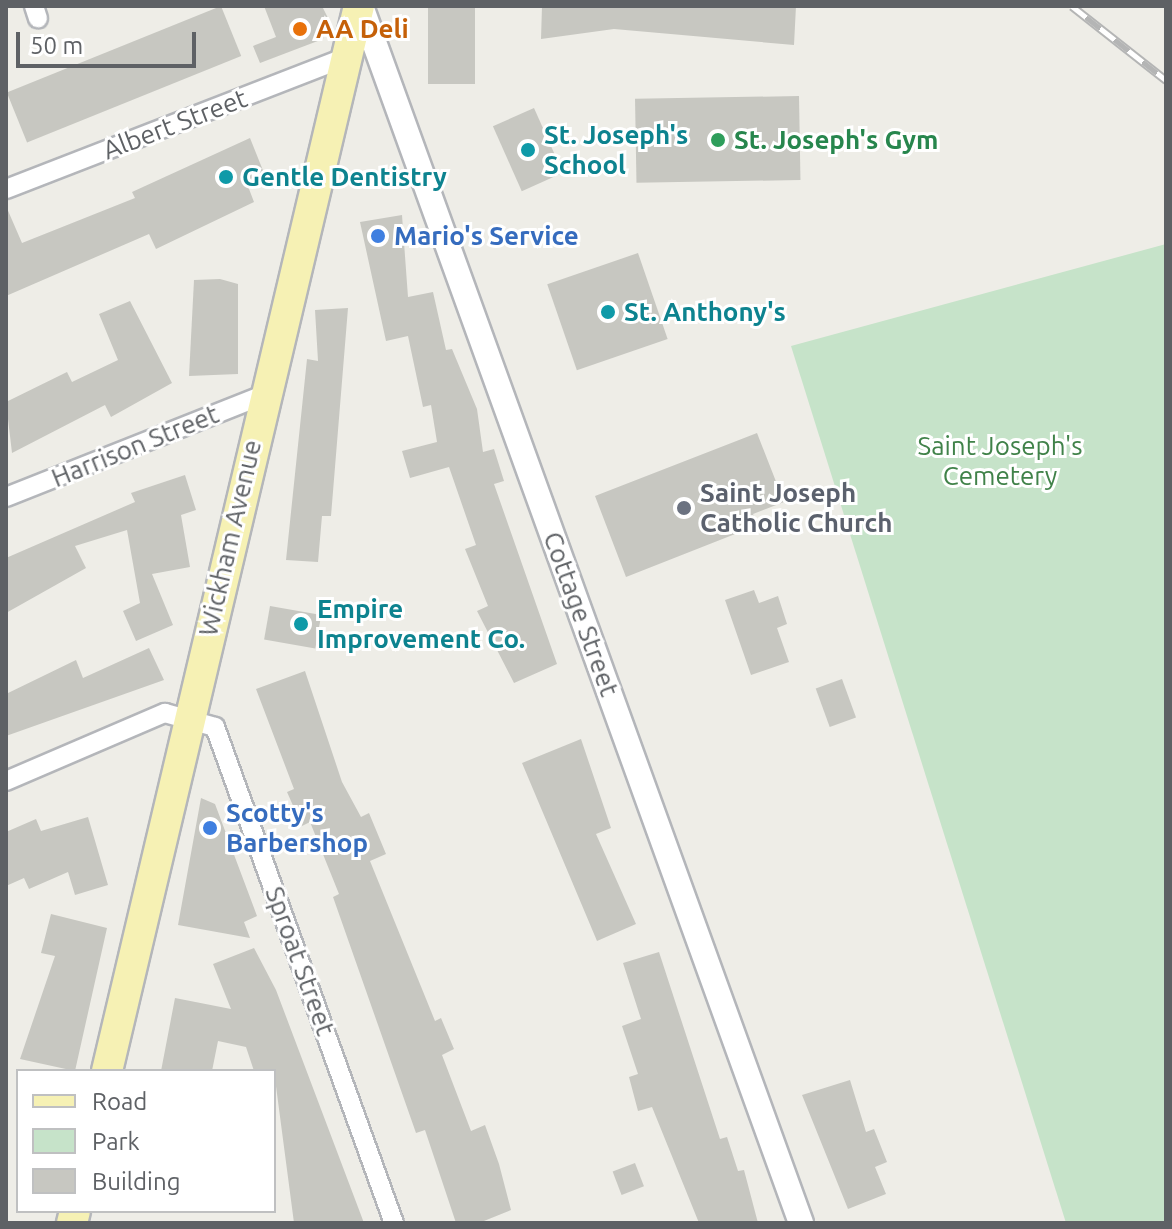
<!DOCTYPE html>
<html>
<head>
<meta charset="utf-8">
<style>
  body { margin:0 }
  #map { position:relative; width:1172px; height:1229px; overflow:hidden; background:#eeede7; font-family:Ubuntu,sans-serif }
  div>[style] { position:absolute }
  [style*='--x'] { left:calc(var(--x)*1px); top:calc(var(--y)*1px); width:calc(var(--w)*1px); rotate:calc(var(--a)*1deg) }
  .green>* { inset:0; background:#c6e3c9 }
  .building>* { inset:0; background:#c7c7c1; transform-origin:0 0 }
  .roads { filter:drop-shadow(2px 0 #b4b6ba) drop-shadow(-2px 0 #b4b6ba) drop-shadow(0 2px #b4b6ba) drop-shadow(0 -2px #b4b6ba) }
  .minor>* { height:18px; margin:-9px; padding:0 9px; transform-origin:9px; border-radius:9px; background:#fff }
  .tertiary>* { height:24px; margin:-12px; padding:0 12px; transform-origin:12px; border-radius:12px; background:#fff }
  .primary>* { height:30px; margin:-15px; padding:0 15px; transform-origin:15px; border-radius:15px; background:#f6f1b4 }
  .rail>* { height:9px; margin-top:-4.5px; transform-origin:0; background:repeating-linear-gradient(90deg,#fff 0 18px,#b4b5b5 0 36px); box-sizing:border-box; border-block:2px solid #b4b5b5 }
  .dots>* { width:22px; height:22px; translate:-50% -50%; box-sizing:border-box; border:4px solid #fff; border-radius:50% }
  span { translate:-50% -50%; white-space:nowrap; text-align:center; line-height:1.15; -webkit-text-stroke:6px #fff; paint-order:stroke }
  .food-label { font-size:26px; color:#c56008; font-weight:700 }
  .left { translate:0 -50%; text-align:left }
  .street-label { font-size:26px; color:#5e6165 }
  .culture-label { font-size:26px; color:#0d838f; font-weight:700 }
  .leisure-label { font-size:26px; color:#27864d; font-weight:700 }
  .shop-label { font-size:26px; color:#366cbe; font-weight:700 }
  .park-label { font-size:26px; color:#408249 }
  .worship-label { font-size:26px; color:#5b616d; font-weight:700 }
  .frame { position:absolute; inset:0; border:8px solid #5e6165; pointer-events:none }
  .legend { position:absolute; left:16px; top:1069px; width:260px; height:144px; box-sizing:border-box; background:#fff; border:2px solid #bfc0c1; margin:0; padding:10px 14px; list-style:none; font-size:24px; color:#5e6165 }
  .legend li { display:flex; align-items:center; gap:16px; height:40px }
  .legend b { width:40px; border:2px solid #bfc0c1 }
  .scale { position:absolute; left:16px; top:32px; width:180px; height:36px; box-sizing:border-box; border:4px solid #5e6165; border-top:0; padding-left:10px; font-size:24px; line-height:28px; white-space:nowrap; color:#5e6165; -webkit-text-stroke:6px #fff; paint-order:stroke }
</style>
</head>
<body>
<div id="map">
  <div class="green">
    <div style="clip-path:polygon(1166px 244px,1166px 1223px,1066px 1223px,791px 346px)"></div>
  </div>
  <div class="building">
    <div style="left:221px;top:6px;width:54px;height:231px;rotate:68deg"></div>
    <div style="clip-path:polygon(264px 6px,322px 6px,329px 20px,323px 39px,260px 63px,253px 46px,276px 37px)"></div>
    <div style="left:428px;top:6px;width:47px;height:78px"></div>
    <div style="clip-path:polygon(542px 6px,796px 6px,794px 45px,614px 29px,541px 39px)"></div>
    <div style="left:799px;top:96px;width:84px;height:164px;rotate:89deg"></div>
    <div style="left:534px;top:108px;width:71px;height:45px;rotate:66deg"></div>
    <div style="clip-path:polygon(250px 138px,264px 173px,246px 181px,254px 202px,156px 249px,149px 234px,6px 296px,6px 206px,22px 243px,135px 198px,132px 192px)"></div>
    <div style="clip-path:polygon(402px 215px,408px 297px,433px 292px,446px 350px,452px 349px,477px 409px,483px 452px,494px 449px,504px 481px,494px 484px,557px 664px,514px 683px,477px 611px,488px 606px,465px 549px,476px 545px,449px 467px,410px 478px,402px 451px,437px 442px,431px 405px,423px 407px,408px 336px,386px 341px,360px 222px)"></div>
    <div style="left:638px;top:253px;width:91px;height:96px;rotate:71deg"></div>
    <div style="clip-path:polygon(220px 279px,238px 284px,238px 374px,189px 376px,194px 280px)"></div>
    <div style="clip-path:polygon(130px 301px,172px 383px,111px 417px,105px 405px,12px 453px,6px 402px,67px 372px,72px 382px,118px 360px,99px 314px)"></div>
    <div style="clip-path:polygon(348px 308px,331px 516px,322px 516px,318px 562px,286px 560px,307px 359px,318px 361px,315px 310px)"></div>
    <div style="clip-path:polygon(757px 433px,784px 502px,753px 514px,758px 525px,626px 577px,595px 496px)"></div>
    <div style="clip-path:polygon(185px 475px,196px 510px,181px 515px,190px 567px,152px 574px,173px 625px,136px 641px,123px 611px,140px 603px,127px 530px,75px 546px,86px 568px,6px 613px,6px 558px,135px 502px,131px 493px)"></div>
    <div style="clip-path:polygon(754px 590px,759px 603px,778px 596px,787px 624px,777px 628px,789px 662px,751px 675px,725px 600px)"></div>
    <div style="left:270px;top:606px;width:52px;height:34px;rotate:10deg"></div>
    <div style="clip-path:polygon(149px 648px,164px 680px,6px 736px,6px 694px,76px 660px,83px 678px)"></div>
    <div style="clip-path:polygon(305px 671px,342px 782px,361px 817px,369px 813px,386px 854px,370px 861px,435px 1021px,441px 1018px,454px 1049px,442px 1055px,471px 1131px,485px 1125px,499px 1164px,511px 1210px,479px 1223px,456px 1223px,425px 1130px,416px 1133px,333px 897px,339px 894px,310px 822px,302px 826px,287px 792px,294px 789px,256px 689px)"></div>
    <div style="left:842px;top:679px;width:41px;height:28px;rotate:70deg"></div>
    <div style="clip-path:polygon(581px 739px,611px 828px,596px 834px,636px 924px,597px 941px,522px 763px)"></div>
    <div style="clip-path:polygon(201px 798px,215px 804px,257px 916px,244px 922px,250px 938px,178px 925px)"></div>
    <div style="clip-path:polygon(88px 817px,108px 885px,75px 895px,68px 872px,29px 889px,24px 878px,6px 886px,6px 832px,36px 819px,41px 831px)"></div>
    <div style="clip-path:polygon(51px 914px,107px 928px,75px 1071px,20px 1059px,55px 956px,41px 953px)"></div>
    <div style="clip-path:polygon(254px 948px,276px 990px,364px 1223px,294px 1223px,274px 1071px,254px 1071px,246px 1047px,218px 1041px,212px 1071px,161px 1071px,175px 998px,231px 1009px,213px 964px)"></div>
    <div style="clip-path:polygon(659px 952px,720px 1139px,727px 1137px,738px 1171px,744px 1170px,758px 1223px,699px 1223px,652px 1107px,638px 1111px,629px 1077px,638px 1074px,622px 1026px,641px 1019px,623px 963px)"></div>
    <div style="clip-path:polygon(850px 1080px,866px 1132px,874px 1129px,887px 1162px,875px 1167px,886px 1194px,848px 1209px,802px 1095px)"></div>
    <div style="left:635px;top:1163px;width:25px;height:24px;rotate:69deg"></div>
  </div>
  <div class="roads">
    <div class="minor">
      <div style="--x:34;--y:6;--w:13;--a:72"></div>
      <div style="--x:6;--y:189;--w:362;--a:-21.2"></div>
      <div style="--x:6;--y:497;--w:277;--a:-21.6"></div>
      <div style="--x:6;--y:781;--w:173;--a:-23.2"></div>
      <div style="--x:165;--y:713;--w:52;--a:15.6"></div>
      <div style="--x:215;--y:727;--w:527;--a:70.16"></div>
    </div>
    <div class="tertiary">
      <div style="--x:361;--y:6;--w:1294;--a:70.12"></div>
    </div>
    <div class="primary">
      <div style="--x:107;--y:1071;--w:1094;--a:-76.69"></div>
      <div style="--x:72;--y:1223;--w:12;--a:-76"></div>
    </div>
  </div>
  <div class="rail">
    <div style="--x:1072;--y:6;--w:120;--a:38.2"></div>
  </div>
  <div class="dots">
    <div style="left:300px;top:29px;background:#e8710a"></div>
    <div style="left:718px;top:140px;background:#2e9e5b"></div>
    <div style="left:528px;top:150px;background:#0f9aa8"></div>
    <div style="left:226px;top:177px;background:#0f9aa8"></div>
    <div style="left:378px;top:236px;background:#3f7fe0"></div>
    <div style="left:608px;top:312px;background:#0f9aa8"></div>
    <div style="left:684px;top:508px;background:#6b7280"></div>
    <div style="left:301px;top:624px;background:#0f9aa8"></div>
    <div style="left:210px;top:828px;background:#3f7fe0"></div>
  </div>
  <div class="food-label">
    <span class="left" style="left:316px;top:29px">AA Deli</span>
  </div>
  <div class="street-label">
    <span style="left:175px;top:124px;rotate:-21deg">Albert Street</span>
    <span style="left:135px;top:446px;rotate:-22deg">Harrison Street</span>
    <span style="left:230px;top:538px;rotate:-77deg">Wickham Avenue</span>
    <span style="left:581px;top:614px;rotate:70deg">Cottage Street</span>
    <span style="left:300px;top:961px;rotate:70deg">Sproat Street</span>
  </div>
  <div class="culture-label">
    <span class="left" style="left:544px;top:150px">St. Joseph's<br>School</span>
    <span class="left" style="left:242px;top:177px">Gentle Dentistry</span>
    <span class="left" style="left:624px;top:312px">St. Anthony's</span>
    <span class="left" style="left:317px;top:624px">Empire<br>Improvement Co.</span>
  </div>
  <div class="leisure-label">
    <span class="left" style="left:734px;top:140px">St. Joseph's Gym</span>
  </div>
  <div class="shop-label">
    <span class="left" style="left:394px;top:236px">Mario's Service</span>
    <span class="left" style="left:226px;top:828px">Scotty's<br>Barbershop</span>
  </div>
  <div class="park-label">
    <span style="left:1000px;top:461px">Saint Joseph's<br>Cemetery</span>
  </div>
  <div class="worship-label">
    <span class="left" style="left:700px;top:508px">Saint Joseph<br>Catholic Church</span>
  </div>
  <div class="frame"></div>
  <ul class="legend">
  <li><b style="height:10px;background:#f6f1b4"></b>Road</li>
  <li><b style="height:22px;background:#c6e3c9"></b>Park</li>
  <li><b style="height:22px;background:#c7c7c1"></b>Building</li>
  </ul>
  <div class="scale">50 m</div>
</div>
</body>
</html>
